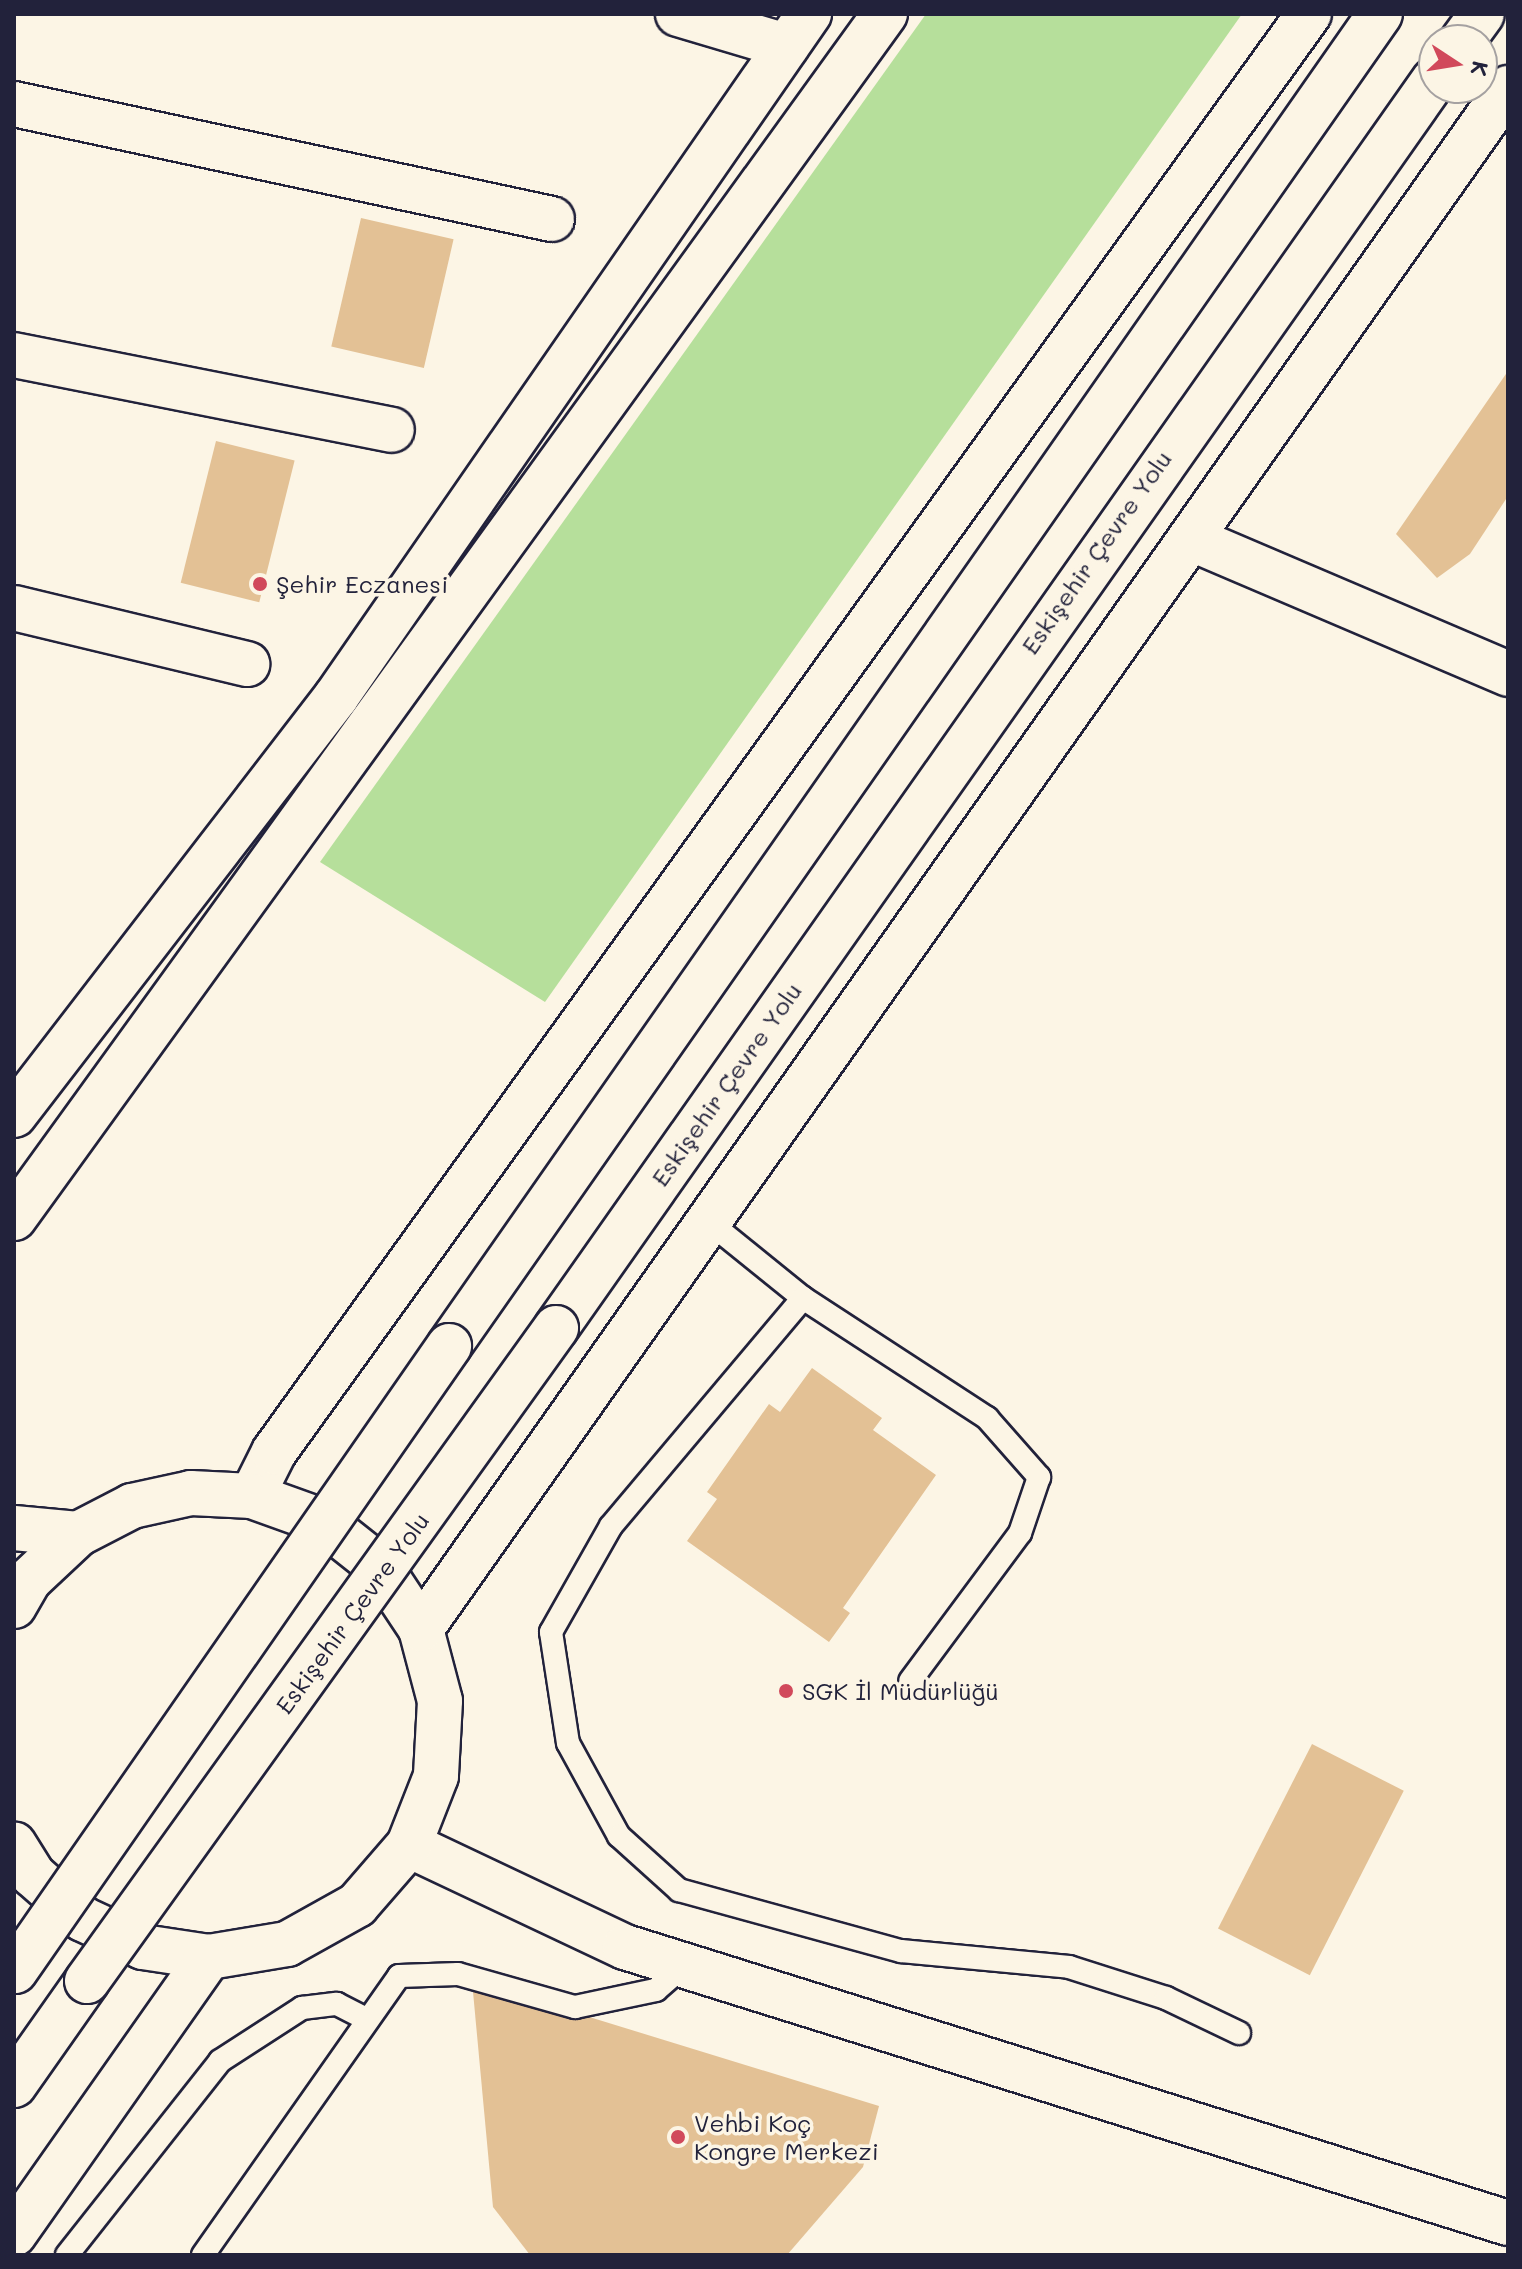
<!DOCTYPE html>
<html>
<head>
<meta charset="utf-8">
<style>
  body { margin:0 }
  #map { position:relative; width:1522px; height:2269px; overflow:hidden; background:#fcf5e5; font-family:Mali,sans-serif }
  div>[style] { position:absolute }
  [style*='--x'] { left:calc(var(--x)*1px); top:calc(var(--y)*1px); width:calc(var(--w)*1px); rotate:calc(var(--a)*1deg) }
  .green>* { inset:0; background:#b6df9b }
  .building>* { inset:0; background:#e3c195; transform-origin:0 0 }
  .roads { filter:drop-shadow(2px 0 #22223b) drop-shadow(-2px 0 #22223b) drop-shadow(0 2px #22223b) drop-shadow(0 -2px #22223b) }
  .service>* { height:22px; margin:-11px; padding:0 11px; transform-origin:11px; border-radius:11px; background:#fcf5e5 }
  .minor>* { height:44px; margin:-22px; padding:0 22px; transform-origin:22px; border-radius:22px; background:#fcf5e5 }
  .primary>* { height:44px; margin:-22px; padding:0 22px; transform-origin:22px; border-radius:22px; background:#fcf5e5 }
  .trunk>* { height:44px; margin:-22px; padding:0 22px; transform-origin:22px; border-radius:22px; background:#fcf5e5 }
  .bridges { filter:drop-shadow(2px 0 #22223b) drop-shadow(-2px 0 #22223b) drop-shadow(0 2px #22223b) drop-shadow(0 -2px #22223b) }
  .trunk-bridge>* { height:44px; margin:-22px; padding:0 22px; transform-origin:22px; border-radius:22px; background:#fcf5e5 }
  .dots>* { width:22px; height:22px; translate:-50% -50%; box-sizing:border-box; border:4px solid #fcf5e5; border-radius:50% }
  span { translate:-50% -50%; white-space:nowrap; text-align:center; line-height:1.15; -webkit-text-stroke:7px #fcf5e5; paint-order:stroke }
  .street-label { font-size:24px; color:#22223b }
  .poi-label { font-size:24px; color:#22223b }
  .left { translate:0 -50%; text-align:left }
  .frame { position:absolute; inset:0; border:16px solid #22223b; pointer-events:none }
  .north { position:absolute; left:1418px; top:24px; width:80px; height:80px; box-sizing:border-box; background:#fcf5e5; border:2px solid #a5a1a1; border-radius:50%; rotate:102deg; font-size:22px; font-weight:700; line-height:32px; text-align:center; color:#22223b }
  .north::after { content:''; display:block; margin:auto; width:28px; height:36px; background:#d1495b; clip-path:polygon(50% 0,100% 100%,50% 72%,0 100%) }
</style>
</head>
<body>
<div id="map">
  <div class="green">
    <div style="clip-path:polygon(926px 14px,1242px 14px,545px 1002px,320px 862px)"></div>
  </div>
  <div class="building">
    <div style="left:361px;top:218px;width:95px;height:132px;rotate:13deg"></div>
    <div style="clip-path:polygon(1508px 371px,1508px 496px,1470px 554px,1437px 578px,1396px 534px)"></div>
    <div style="left:216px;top:441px;width:81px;height:146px;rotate:14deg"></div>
    <div style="clip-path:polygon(812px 1368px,882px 1418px,873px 1430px,936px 1475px,843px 1608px,850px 1613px,829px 1642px,687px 1541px,717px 1499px,707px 1492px,769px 1404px,780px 1412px)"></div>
    <div style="left:1312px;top:1744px;width:103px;height:207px;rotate:27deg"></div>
    <div style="clip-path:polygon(472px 1981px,879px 2106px,863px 2167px,787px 2255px,530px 2255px,493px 2207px)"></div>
  </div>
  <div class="roads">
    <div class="service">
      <div style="--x:709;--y:1222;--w:121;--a:39"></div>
      <div style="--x:803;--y:1298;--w:220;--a:33.1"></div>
      <div style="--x:987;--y:1418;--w:79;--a:48.6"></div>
      <div style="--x:1039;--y:1477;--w:59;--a:108.7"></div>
      <div style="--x:1020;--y:1533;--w:184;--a:126.6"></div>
      <div style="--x:803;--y:1298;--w:298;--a:130.1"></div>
      <div style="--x:611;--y:1526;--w:122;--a:119.5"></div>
      <div style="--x:551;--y:1632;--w:112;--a:81.3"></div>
      <div style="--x:568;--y:1743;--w:106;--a:61.3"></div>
      <div style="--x:619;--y:1836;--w:81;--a:42"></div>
      <div style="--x:679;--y:1890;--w:230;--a:15.4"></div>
      <div style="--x:901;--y:1951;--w:169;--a:5.4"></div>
      <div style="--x:1069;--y:1967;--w:102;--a:17.7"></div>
      <div style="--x:1166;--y:1998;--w:81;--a:25.6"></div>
      <div style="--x:67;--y:2255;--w:247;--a:-51.7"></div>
      <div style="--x:220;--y:2061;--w:98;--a:-32.9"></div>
      <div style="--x:302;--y:2008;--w:35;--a:-7"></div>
      <div style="--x:337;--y:2004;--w:34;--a:27"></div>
      <div style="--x:203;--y:2255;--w:341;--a:-54.9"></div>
      <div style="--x:399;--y:1976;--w:59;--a:-1.9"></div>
      <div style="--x:458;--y:1974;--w:122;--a:15.8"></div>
      <div style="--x:575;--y:2007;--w:83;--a:-11.9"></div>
      <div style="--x:656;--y:1990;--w:38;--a:-41"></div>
    </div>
    <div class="minor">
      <div style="--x:678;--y:14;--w:113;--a:16.5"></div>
      <div style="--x:14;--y:104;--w:550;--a:12.07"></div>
      <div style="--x:14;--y:355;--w:385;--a:11.2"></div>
      <div style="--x:1192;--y:539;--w:344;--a:23.1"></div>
      <div style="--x:14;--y:608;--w:240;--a:13.5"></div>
      <div style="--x:409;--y:1845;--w:239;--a:25.3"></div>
      <div style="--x:625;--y:1947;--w:925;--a:17.36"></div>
    </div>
    <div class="primary">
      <div style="--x:14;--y:1115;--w:528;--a:-52.39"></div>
      <div style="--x:336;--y:697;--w:831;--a:-55.3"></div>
      <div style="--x:14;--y:1218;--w:1486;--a:-54.12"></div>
      <div style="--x:14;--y:1528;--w:64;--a:5.4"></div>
    </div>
    <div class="trunk">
      <div style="--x:1463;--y:40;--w:32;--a:-54"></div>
      <div style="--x:556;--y:1328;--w:1526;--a:-54.87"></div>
      <div style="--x:449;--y:1346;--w:1625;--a:-55.05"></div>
      <div style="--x:252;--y:1496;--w:49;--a:-63.4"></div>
      <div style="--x:274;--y:1452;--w:1772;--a:-54.26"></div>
      <div style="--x:14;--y:1606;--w:30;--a:-60"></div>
      <div style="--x:29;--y:1580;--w:67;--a:-43.2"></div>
      <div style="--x:78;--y:1534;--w:61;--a:-27.4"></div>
      <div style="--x:132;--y:1506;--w:60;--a:-12.4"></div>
      <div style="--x:191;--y:1493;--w:61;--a:2.8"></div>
      <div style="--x:252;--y:1496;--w:74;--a:19.7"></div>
      <div style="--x:322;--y:1521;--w:74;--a:38.4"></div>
      <div style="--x:380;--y:1567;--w:74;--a:56.5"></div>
      <div style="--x:421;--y:1629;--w:74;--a:75.2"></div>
      <div style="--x:440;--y:1701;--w:75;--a:93.1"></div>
      <div style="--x:436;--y:1776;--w:74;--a:111.4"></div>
      <div style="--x:409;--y:1845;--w:79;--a:130.9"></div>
      <div style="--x:357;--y:1905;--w:80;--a:150.9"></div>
      <div style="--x:287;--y:1944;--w:79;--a:170.5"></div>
      <div style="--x:209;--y:1957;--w:67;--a:-171.4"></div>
      <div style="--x:143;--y:1947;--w:66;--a:-155"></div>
      <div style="--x:83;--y:1919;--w:67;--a:-138.7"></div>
      <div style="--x:33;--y:1875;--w:36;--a:-122"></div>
      <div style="--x:421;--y:1629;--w:1886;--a:-54.8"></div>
      <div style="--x:14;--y:2085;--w:127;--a:-54.9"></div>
      <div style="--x:14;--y:2234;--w:339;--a:-54.9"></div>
    </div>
  </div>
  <div class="bridges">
    <div class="trunk-bridge">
      <div style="--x:15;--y:1971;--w:761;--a:-55.22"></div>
      <div style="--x:87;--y:1981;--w:804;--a:-54.31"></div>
    </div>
  </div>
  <div class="dots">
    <div style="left:260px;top:584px;background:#d1495b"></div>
    <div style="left:786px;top:1691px;background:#d1495b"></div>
    <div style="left:678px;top:2137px;background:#d1495b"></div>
  </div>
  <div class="street-label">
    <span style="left:1096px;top:552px;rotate:-55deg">Eskişehir Çevre Yolu</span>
    <span style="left:726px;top:1084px;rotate:-55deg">Eskişehir Çevre Yolu</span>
    <span style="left:352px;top:1613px;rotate:-54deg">Eskişehir Çevre Yolu</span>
  </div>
  <div class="poi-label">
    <span class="left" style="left:276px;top:584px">Şehir Eczanesi</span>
    <span class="left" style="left:802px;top:1691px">SGK İl Müdürlüğü</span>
    <span class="left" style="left:694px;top:2137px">Vehbi Koç<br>Kongre Merkezi</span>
  </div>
  <div class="frame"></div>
  <div class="north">K</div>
</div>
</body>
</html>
